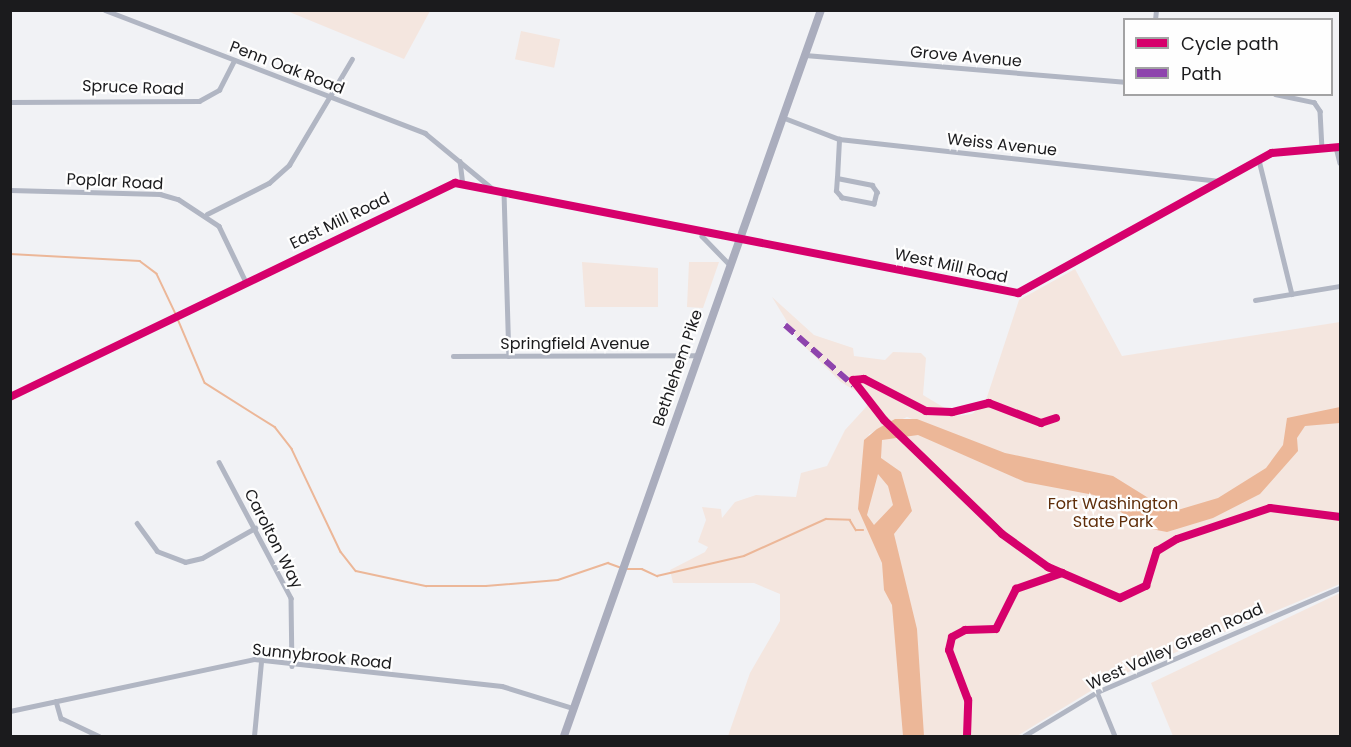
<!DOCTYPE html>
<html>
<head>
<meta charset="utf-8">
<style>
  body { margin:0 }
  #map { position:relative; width:1351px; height:747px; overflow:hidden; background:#f1f2f5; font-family:Poppins,sans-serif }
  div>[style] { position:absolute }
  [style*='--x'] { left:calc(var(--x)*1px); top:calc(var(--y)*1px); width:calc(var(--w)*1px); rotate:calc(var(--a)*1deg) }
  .green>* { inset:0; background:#f4e6df; transform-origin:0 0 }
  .water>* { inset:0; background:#ecb798 }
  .stream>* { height:1.5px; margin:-0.75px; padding:0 0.75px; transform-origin:0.75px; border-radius:0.75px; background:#ecb798 }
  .minor>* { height:4.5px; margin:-2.25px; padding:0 2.25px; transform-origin:2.25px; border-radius:2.25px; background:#b1b6c3 }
  .primary>* { height:8px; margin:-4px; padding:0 4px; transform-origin:4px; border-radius:4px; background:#aaadbd }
  .quiet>* { height:6px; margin-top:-3px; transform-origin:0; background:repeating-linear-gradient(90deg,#8e44ad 0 12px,transparent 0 18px) }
  .cycleway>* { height:8px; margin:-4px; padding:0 4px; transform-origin:4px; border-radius:4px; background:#d6006c }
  span { translate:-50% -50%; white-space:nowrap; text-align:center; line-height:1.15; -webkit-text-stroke:4.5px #fefefe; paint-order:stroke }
  .street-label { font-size:16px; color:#1b1b1d }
  .park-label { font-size:16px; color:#5f2e0a }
  .frame { position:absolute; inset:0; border:12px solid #1b1b1d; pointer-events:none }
  .legend { position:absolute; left:1123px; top:18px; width:210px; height:78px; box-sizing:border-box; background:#fefefe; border:2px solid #a3a3a4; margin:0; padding:8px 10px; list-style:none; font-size:18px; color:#1b1b1d }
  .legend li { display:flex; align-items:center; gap:12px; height:30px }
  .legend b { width:30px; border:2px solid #a3a3a4 }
</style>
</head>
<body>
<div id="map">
  <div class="green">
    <div style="clip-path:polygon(287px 11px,430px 10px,430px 11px,404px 59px)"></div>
    <div style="left:521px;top:31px;width:40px;height:29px;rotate:12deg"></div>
    <div style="clip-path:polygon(582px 262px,658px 268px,658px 307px,585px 307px)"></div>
    <div style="clip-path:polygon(689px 262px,719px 262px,703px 308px,687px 307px)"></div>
    <div style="clip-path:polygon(evenodd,1075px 269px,1122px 356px,1340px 322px,1340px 584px,1107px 681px,1017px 736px,728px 736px,750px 673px,780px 621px,780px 594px,754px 583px,673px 583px,670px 570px,705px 552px,708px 547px,698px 542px,706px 520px,702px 507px,721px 509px,722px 518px,735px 502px,756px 495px,796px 497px,801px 473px,827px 466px,845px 430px,867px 406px,867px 398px,841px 382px,799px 341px,772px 297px,814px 335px,853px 348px,854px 356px,885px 360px,893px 352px,921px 353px,926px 358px,923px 395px,958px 416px,972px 414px,985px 403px,1019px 300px,1075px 269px,907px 417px,976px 443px,974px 449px,900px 423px,874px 442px,863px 469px,869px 434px,907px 417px)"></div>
    <div style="clip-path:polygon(1340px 593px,1340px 736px,1173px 736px,1151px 683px)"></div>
  </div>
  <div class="water">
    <div style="clip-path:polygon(evenodd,1340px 407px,1340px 423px,1305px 426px,1297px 438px,1298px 451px,1260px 494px,1213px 518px,1167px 532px,1146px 528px,1094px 495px,1025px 482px,918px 435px,882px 440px,881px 458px,901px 472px,912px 511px,894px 534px,917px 629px,924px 736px,903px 736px,892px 605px,884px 590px,882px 563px,858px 509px,864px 440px,877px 429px,895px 419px,917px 419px,1005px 453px,1113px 476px,1171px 512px,1218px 498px,1266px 468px,1283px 445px,1287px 418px,1340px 407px,878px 474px,888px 486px,893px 505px,874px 525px,867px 515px,878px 474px)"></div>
  </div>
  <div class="stream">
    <div style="--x:10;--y:254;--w:130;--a:3.1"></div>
    <div style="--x:140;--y:261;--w:21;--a:37"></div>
    <div style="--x:157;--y:274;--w:44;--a:64.6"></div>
    <div style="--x:178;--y:319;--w:69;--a:67.1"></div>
    <div style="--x:205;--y:383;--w:83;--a:32.2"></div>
    <div style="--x:275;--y:427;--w:28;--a:52"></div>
    <div style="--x:292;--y:449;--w:114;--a:64.6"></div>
    <div style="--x:341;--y:552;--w:24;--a:52"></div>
    <div style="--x:356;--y:571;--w:72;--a:12.1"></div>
    <div style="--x:426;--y:586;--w:60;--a:0"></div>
    <div style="--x:486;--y:586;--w:72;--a:-4.8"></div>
    <div style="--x:558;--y:580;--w:53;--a:-18.8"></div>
    <div style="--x:608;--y:563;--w:12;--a:20"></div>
    <div style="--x:626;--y:569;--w:16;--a:0"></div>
    <div style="--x:642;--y:569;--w:17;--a:25"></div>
    <div style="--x:657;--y:576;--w:89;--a:-12.9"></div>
    <div style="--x:744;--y:556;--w:90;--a:-24.3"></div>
    <div style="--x:826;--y:519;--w:24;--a:2"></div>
    <div style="--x:850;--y:520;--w:12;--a:59"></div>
    <div style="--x:856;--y:530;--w:7;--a:0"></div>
  </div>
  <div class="minor">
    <div style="--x:105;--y:10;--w:343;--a:21"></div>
    <div style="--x:425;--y:133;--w:88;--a:39.5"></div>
    <div style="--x:1155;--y:20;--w:10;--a:-84"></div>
    <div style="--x:805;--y:55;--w:320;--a:4.8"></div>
    <div style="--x:1275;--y:94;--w:40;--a:12"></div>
    <div style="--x:1314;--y:102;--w:11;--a:56"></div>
    <div style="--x:1320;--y:111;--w:36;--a:87"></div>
    <div style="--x:10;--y:102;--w:189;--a:-0.3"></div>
    <div style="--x:199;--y:101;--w:23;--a:-29"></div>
    <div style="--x:219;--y:90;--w:33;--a:-63"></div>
    <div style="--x:782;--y:117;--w:61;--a:21.1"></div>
    <div style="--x:839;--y:139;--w:385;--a:6.3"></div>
    <div style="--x:1336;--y:147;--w:16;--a:76"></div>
    <div style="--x:1259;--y:160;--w:138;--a:76.2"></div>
    <div style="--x:460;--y:161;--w:23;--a:83"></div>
    <div style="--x:837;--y:178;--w:36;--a:11"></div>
    <div style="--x:872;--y:185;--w:9;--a:54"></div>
    <div style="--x:877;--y:192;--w:12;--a:104"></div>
    <div style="--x:874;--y:204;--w:33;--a:-169"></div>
    <div style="--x:842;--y:198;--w:9;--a:-131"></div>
    <div style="--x:836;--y:191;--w:13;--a:-86"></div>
    <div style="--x:837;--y:178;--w:39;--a:-87"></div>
    <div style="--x:10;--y:190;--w:150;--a:1.5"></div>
    <div style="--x:160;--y:194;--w:19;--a:16"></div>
    <div style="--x:178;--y:199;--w:49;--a:33.4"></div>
    <div style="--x:219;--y:226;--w:62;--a:64.3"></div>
    <div style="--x:504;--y:192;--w:164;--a:88.3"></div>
    <div style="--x:207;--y:214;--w:69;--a:-26.6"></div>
    <div style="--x:269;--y:183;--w:27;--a:-42"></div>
    <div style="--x:289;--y:165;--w:123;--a:-59.3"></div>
    <div style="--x:703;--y:230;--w:6;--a:99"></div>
    <div style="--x:702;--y:236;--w:39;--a:46"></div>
    <div style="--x:1255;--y:300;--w:86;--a:-9.4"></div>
    <div style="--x:453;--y:356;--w:244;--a:-0.2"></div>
    <div style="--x:10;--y:397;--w:494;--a:-25.7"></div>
    <div style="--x:455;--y:183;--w:574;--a:11.06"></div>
    <div style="--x:1018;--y:293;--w:290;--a:-28.9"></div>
    <div style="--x:1272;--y:153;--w:68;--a:-5"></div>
    <div style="--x:219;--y:462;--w:154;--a:62.1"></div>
    <div style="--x:291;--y:598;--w:68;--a:89.2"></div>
    <div style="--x:137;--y:523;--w:34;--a:54"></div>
    <div style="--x:157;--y:551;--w:30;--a:21"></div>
    <div style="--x:185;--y:562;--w:17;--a:-13"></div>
    <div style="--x:202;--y:558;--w:61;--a:-29.5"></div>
    <div style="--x:1097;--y:692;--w:48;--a:67.8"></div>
    <div style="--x:56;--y:701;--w:18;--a:74"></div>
    <div style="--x:61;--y:718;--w:42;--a:25.3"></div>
    <div style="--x:10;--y:711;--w:249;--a:-12"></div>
    <div style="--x:254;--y:659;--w:249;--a:6.2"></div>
    <div style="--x:502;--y:686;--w:74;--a:17.2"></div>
    <div style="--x:254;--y:736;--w:74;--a:-84.6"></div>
    <div style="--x:1024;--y:736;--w:85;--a:-31.1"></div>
    <div style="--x:1097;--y:692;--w:264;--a:-23.2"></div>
  </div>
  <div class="primary">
    <div style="--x:564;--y:736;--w:770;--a:-70.51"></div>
  </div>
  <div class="quiet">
    <div style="--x:785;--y:325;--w:91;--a:41.4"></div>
  </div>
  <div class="cycleway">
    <div style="--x:10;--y:397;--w:494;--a:-25.7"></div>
    <div style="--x:455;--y:183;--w:574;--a:11.06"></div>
    <div style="--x:1018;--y:293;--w:290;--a:-28.9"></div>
    <div style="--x:1272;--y:153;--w:68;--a:-5"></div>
    <div style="--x:1056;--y:418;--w:16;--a:162"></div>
    <div style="--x:1041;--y:423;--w:56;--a:-159"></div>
    <div style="--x:989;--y:403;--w:38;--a:166"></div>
    <div style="--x:952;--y:412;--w:26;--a:-178"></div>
    <div style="--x:926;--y:411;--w:70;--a:-152.7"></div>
    <div style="--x:864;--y:379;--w:11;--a:175"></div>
    <div style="--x:853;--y:380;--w:51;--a:52.2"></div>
    <div style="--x:884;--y:420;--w:164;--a:44"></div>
    <div style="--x:1002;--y:534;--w:57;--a:35.7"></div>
    <div style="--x:1048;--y:567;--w:78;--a:23.3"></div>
    <div style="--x:1120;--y:598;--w:29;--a:-25"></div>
    <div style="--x:1146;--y:586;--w:37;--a:-73"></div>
    <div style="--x:1157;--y:551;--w:23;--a:-31"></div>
    <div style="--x:1177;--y:539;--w:98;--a:-18.4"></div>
    <div style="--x:1270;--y:508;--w:71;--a:7.3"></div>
    <div style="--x:967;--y:736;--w:36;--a:-88"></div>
    <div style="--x:968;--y:700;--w:53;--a:-110.8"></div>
    <div style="--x:949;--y:650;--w:13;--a:-77"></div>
    <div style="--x:952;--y:637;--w:15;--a:-28"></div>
    <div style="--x:965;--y:630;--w:31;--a:-2"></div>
    <div style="--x:996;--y:629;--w:45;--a:-63.4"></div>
    <div style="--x:1016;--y:589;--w:49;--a:-19.2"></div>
  </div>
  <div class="street-label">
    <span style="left:966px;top:57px;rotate:5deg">Grove Avenue</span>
    <span style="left:287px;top:68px;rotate:21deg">Penn Oak Road</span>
    <span style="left:133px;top:88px;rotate:2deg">Spruce Road</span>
    <span style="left:1002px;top:145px;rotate:6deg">Weiss Avenue</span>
    <span style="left:115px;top:182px;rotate:3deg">Poplar Road</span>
    <span style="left:340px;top:221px;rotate:-26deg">East Mill Road</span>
    <span style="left:951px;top:266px;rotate:12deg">West Mill Road</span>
    <span style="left:575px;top:344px">Springfield Avenue</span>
    <span style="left:678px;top:368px;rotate:-71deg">Bethlehem Pike</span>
    <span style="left:273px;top:539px;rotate:63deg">Carolton Way</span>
    <span style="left:1175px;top:647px;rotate:-24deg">West Valley Green Road</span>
    <span style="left:322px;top:657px;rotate:6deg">Sunnybrook Road</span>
  </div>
  <div class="park-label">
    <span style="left:1113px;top:513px">Fort Washington<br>State Park</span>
  </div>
  <div class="frame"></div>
  <ul class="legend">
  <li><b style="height:8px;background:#d6006c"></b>Cycle path</li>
  <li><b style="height:8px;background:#8e44ad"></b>Path</li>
  </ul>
</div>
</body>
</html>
